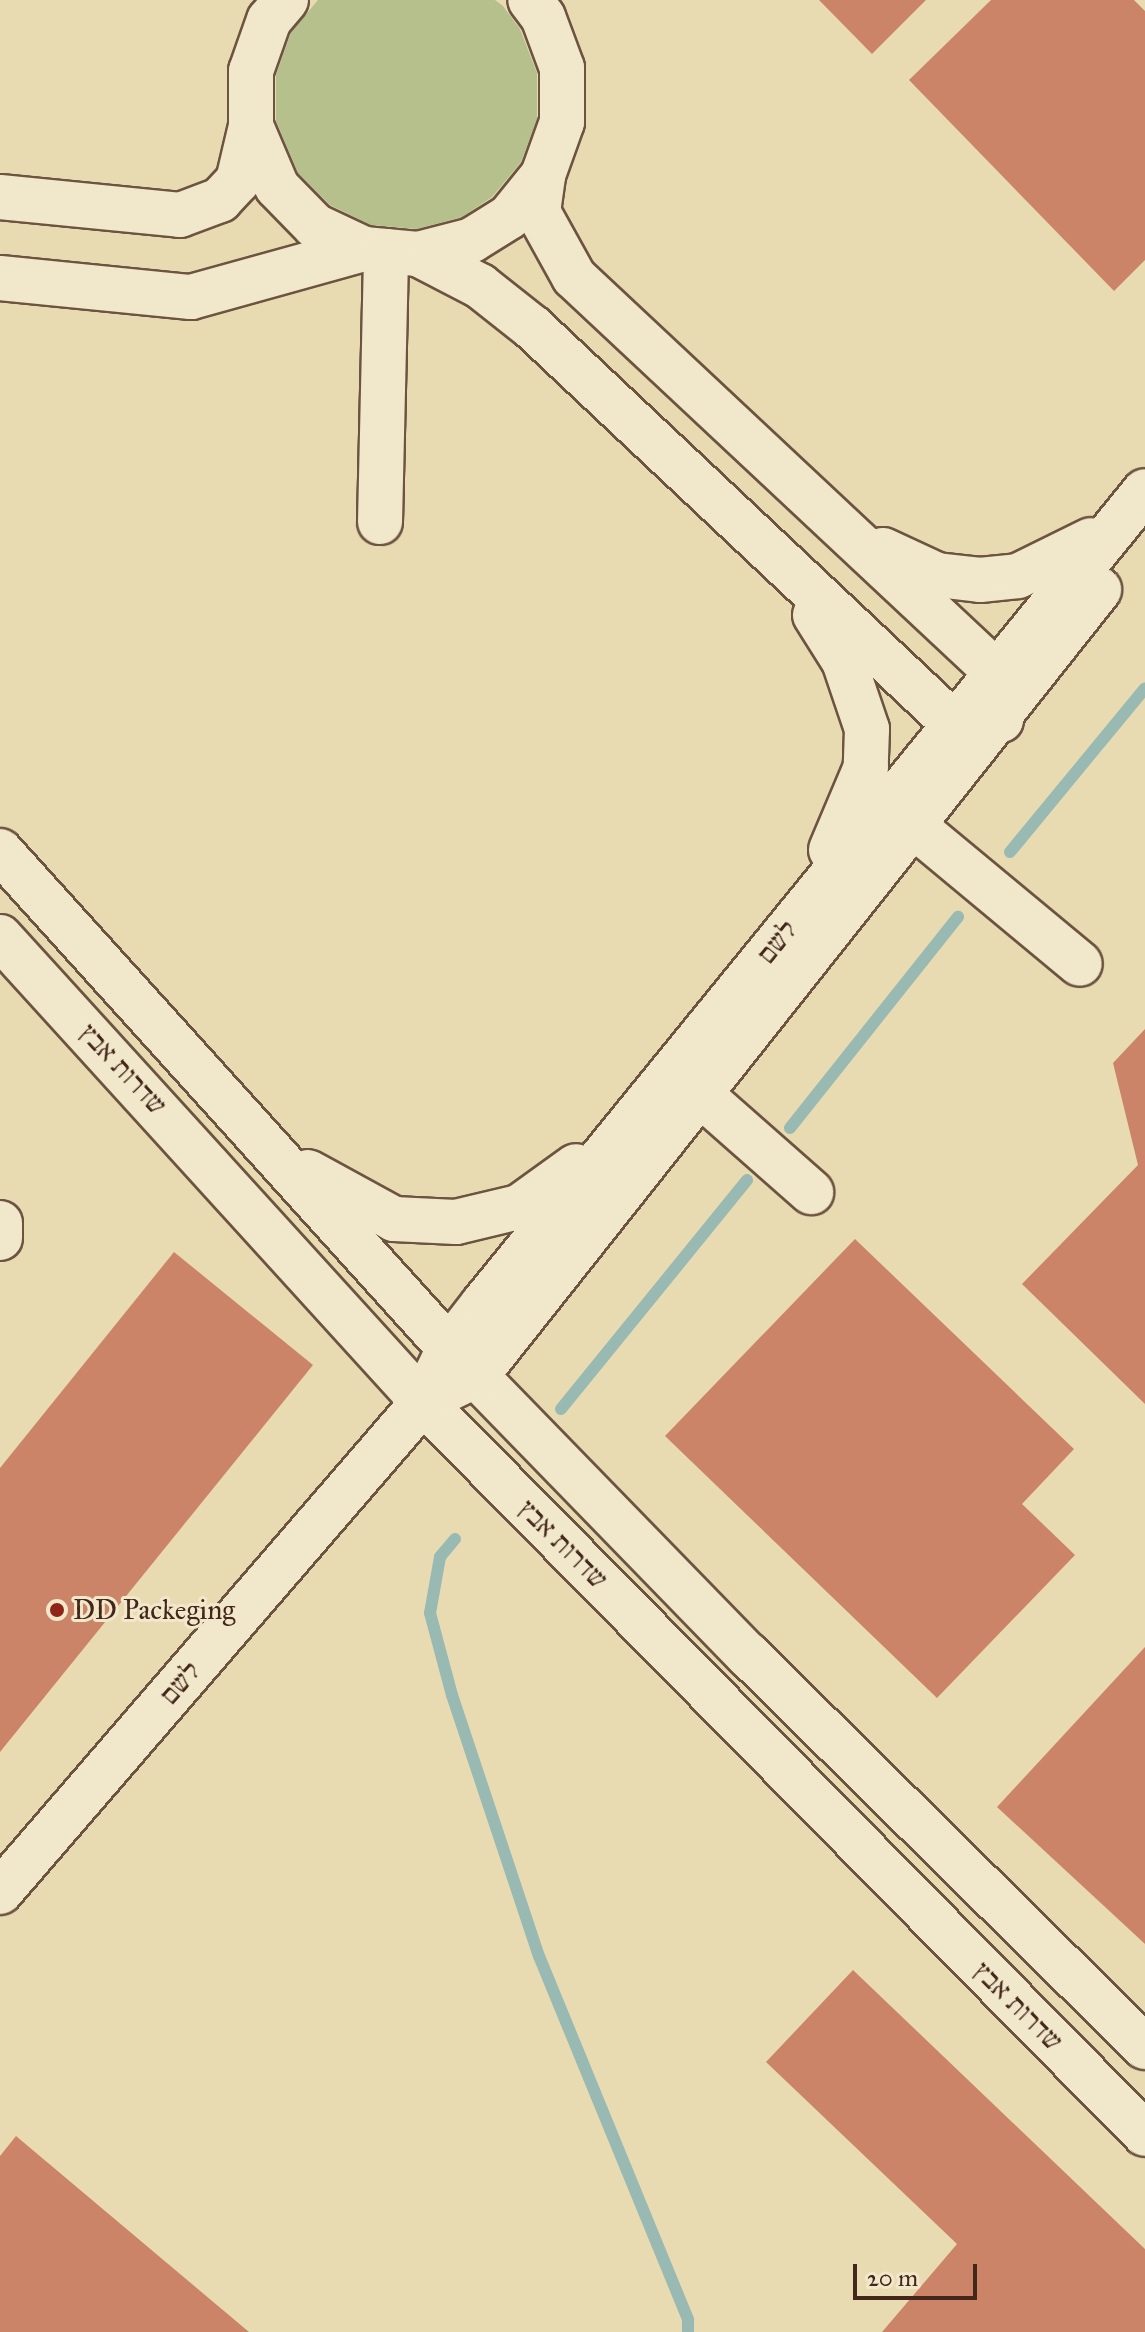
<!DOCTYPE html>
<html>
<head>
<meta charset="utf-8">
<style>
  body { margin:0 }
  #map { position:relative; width:1145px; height:2332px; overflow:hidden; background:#e9dbb1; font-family:"IM FELL Great Primer","Frank Ruhl Libre",serif }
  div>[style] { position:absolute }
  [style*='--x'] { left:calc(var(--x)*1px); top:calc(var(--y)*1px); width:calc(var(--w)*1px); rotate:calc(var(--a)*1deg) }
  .green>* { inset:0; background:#b5c08d }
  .stream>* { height:12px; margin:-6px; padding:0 6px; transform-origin:6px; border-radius:6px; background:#99b9b3 }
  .building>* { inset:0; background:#cc8468 }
  .roads { filter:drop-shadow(2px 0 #6c5440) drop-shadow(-2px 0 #6c5440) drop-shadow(0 2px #6c5440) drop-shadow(0 -2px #6c5440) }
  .minor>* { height:44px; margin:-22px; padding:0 22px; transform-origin:22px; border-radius:22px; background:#f1e8cc }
  .dots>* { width:22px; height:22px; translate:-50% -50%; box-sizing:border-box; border:4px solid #f1e8cc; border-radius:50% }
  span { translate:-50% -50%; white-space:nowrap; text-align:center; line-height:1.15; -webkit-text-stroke:6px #f1e8cc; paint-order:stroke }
  .street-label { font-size:28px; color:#43271a }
  .poi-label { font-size:28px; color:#43271a }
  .left { translate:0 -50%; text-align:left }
  .scale { position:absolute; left:853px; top:2264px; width:124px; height:36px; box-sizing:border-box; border:4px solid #43271a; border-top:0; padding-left:10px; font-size:24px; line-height:28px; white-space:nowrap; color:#43271a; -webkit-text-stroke:6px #f1e8cc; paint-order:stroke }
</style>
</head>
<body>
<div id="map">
  <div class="green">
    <div style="clip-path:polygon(318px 0,495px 0,503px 6px,520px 29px,537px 73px,537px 119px,521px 162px,492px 197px,462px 217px,417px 229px,371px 225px,330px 205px,298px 173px,276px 121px,276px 75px,291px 32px)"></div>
  </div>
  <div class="stream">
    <div style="--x:1010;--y:852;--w:212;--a:-50.5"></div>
    <div style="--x:790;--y:1128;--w:270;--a:-51.5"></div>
    <div style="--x:561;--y:1409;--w:295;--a:-50.9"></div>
    <div style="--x:455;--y:1539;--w:23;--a:130"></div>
    <div style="--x:440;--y:1557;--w:57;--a:100.1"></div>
    <div style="--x:430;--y:1613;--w:85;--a:75"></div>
    <div style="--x:452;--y:1695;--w:275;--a:71.6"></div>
    <div style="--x:539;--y:1956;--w:393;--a:67.7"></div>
    <div style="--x:688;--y:2320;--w:12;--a:90"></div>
  </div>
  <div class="building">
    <div style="clip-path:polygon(819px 0,926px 0,872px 54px)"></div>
    <div style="clip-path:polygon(991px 0,1134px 0,1145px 11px,1145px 260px,1114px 291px,909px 80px)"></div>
    <div style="clip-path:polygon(1145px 1029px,1145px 1404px,1022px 1284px,1138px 1165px,1113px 1063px)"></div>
    <div style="clip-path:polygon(855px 1239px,1074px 1449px,1022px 1504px,1075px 1555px,937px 1698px,665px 1436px)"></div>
    <div style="clip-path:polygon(174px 1252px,313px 1365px,0 1752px,0 1468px)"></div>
    <div style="clip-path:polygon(1145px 1647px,1145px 1944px,997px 1807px)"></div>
    <div style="clip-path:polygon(853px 1970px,1145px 2249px,1145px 2332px,882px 2332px,957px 2244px,766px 2062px)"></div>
    <div style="clip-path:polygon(16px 2136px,249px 2332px,0 2332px,0 2156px)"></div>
  </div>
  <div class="roads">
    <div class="minor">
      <div style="--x:286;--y:0;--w:26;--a:130"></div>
      <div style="--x:269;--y:20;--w:54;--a:109.4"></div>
      <div style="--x:251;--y:71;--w:55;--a:90"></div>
      <div style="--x:251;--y:126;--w:66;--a:66.9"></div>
      <div style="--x:277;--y:187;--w:54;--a:45.7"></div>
      <div style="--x:315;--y:226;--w:54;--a:25.1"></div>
      <div style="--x:364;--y:249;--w:54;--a:5.3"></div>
      <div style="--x:418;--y:254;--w:56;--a:-14.5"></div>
      <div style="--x:472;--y:240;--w:44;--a:-31.9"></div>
      <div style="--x:509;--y:217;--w:54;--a:-51"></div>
      <div style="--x:543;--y:175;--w:56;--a:-70.3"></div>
      <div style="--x:562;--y:122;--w:54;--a:-90"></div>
      <div style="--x:562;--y:68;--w:54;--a:-110.4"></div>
      <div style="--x:543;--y:17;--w:21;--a:-127"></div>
      <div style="--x:0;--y:197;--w:181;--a:5.7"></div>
      <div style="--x:180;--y:215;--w:43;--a:-20.6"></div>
      <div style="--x:220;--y:200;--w:26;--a:-47"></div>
      <div style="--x:238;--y:181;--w:57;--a:-76.7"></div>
      <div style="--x:418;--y:254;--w:70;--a:27.3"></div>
      <div style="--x:480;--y:286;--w:66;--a:38.3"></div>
      <div style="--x:532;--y:327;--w:579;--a:43.25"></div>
      <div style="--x:954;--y:724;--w:47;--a:-4.9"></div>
      <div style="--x:1001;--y:720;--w:48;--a:-95.9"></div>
      <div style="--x:996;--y:672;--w:578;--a:-136.89"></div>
      <div style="--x:574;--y:277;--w:74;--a:-119"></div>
      <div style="--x:538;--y:212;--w:37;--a:-82"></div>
      <div style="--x:0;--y:278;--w:192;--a:5.7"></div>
      <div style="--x:191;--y:297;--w:180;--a:-15.5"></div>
      <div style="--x:380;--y:522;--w:271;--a:-88.7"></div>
      <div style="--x:883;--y:550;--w:60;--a:24.8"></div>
      <div style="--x:937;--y:575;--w:43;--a:6.6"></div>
      <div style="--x:980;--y:580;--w:38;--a:-6"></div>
      <div style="--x:1018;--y:576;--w:81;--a:-26.3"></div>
      <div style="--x:815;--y:615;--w:54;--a:57.8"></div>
      <div style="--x:844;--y:661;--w:72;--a:71.3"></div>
      <div style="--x:867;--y:729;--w:38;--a:92"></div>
      <div style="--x:866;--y:767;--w:90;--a:112.9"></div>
      <div style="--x:915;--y:827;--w:214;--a:39.7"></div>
      <div style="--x:0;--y:851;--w:670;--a:47.9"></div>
      <div style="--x:449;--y:1348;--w:429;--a:45.8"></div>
      <div style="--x:748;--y:1655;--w:558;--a:44.64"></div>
      <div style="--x:0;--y:937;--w:629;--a:47.71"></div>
      <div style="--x:423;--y:1402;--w:1028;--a:45.39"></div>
      <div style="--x:701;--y:1095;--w:147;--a:41.4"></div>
      <div style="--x:308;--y:1172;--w:98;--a:28.7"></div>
      <div style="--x:394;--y:1219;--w:62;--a:2.8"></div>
      <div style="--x:456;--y:1222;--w:65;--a:-13.4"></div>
      <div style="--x:519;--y:1207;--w:70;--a:-35.7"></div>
      <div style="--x:0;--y:1223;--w:15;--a:90"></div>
      <div style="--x:450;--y:1388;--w:30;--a:-26"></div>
      <div style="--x:477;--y:1375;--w:1002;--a:-51.61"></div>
      <div style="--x:0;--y:1892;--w:647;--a:-49.2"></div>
      <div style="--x:423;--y:1402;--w:60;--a:-64.3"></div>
      <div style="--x:449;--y:1348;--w:56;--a:-52.3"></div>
      <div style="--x:483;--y:1304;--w:1048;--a:-50.85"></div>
    </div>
  </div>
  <div class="dots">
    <div style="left:57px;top:1610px;background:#8f2418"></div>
  </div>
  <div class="street-label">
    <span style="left:777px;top:942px;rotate:-51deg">לשם</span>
    <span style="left:123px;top:1069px;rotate:47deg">שדרות אבץ</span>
    <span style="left:563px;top:1544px;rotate:45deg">שדרות אבץ</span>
    <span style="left:180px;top:1683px;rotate:-49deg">לשם</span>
    <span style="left:1018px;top:2006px;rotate:45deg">שדרות אבץ</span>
  </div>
  <div class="poi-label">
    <span class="left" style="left:73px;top:1610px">DD Packeging</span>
  </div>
  <div class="scale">20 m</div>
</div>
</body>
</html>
